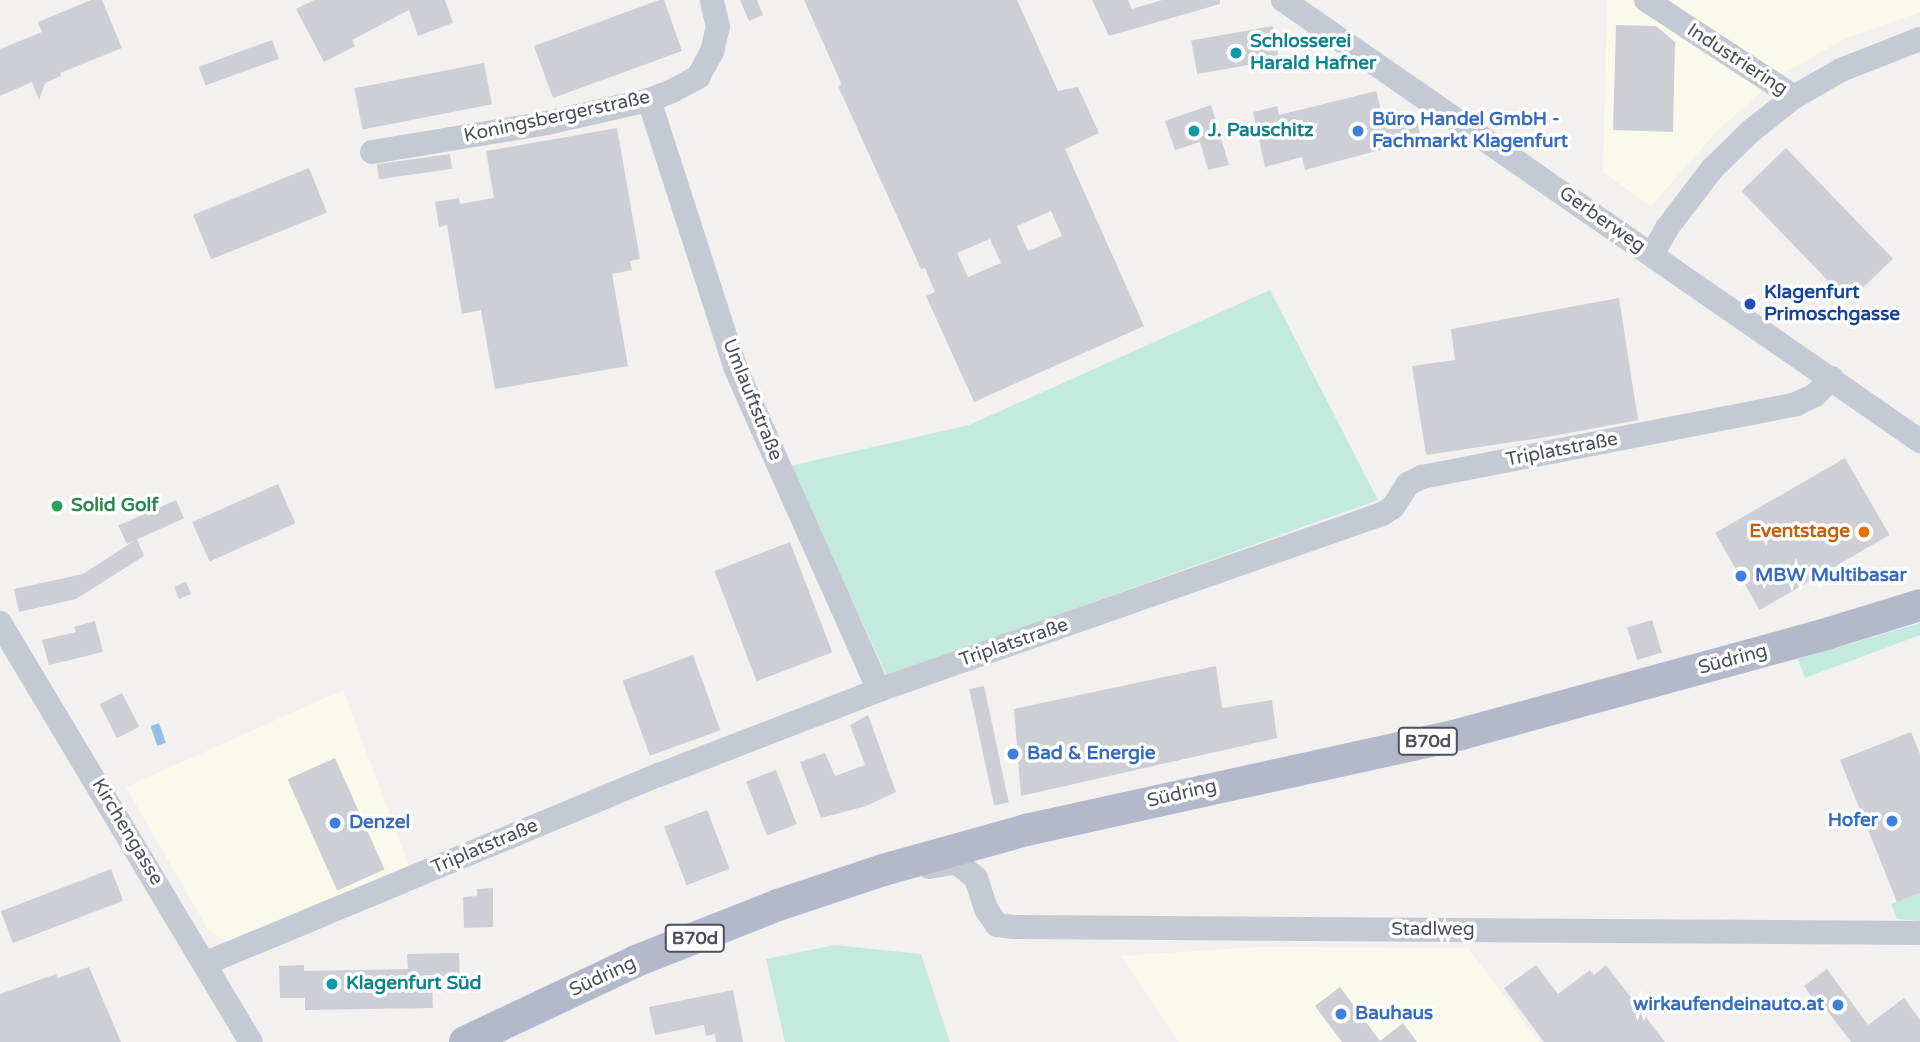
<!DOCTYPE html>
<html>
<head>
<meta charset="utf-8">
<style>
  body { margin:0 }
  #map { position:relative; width:1920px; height:1042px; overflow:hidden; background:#f2f1f0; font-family:"Varela Round",sans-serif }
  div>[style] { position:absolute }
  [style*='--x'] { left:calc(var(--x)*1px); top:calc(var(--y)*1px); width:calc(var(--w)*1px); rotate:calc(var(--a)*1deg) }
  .commercial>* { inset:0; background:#fafaec }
  .green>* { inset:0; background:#c4eadd }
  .water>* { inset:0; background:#96bee2; transform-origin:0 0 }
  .building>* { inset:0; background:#cecfd4; transform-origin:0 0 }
  .minor>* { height:24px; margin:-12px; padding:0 12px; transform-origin:12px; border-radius:12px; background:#c5c9d3 }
  .major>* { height:32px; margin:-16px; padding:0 16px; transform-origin:16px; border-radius:16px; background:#b3b9cb }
  .dots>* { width:19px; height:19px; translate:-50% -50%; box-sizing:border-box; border:4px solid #fff; border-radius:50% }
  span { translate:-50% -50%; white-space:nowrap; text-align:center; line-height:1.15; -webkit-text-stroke:7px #fff; paint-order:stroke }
  .shield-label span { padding:2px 5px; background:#fff; border:2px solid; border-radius:5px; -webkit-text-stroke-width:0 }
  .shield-label { font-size:18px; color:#4a4f5b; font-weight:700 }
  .culture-label { font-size:19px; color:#0d838f; font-weight:700 }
  .left { translate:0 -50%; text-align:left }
  .street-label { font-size:19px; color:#4a4f5b }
  .shop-label { font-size:19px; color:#366cbe; font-weight:700 }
  .right { translate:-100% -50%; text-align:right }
  .transit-label { font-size:19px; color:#164399; font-weight:700 }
  .leisure-label { font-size:19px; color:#27864d; font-weight:700 }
  .food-label { font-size:19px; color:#c56008; font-weight:700 }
</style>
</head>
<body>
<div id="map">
  <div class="commercial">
    <div style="clip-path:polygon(1607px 0,1920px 0,1920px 12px,1846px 38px,1780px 75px,1717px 131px,1651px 206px,1603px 172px)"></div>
    <div style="clip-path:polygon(343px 690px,409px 866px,227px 942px,209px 931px,126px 787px)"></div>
    <div style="clip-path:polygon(1257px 947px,1468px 948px,1539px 1042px,1179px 1042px,1121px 956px)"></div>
  </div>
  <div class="green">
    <div style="clip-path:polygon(1270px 290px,1378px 500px,887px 676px,790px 466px,969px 425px)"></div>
    <div style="clip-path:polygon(1920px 623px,1920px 635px,1805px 678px,1798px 659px)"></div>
    <div style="clip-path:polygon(1920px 893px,1920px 921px,1897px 919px,1891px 904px)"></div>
    <div style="clip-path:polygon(835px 945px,921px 954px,950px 1042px,785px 1042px,766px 959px)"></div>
  </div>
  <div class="water">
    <div style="left:159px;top:723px;width:21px;height:9px;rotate:71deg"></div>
  </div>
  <div class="building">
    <div style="clip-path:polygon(91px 0,102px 0,122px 48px,60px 73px,61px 76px,45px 83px,39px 100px,32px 82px,0 96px,0 49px,42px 32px,38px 22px)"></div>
    <div style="clip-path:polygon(314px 0,445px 0,453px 23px,418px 36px,409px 10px,352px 40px,355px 46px,324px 62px,296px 9px)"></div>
    <div style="clip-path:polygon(659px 0,664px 0,682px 51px,553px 98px,534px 46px)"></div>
    <div style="clip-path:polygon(740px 0,757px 0,763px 15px,749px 21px)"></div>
    <div style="clip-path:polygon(evenodd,804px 0,1017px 0,1058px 91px,1078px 87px,1099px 133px,1065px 149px,1144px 326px,974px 402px,926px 296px,935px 292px,925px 268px,921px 269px,838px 86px,842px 85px,804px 0,1051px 211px,1062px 236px,1028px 251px,1017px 226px,1051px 211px,804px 0,990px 239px,1001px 263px,968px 277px,957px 253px,990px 239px)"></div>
    <div style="clip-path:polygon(1092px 0,1128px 0,1132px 9px,1162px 0,1220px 0,1220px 4px,1109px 36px)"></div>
    <div style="clip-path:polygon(1616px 25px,1656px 26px,1675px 42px,1673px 132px,1613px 130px)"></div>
    <div style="left:1273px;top:26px;width:34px;height:83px;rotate:80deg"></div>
    <div style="left:272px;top:40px;width:20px;height:78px;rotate:70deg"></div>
    <div style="left:484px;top:63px;width:42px;height:132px;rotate:79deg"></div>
    <div style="clip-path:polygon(1376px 91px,1384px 122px,1416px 115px,1421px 139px,1305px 170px,1302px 157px,1265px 167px,1253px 112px,1277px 106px,1279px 115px)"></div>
    <div style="clip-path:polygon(1211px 105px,1229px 165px,1208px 170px,1200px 142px,1175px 150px,1165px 121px)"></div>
    <div style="clip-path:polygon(617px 128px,640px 259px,630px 261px,632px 270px,612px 274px,628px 366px,495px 389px,481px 310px,462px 314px,447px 225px,439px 227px,435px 202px,459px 198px,460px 204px,494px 198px,486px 151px)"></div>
    <div style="left:1786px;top:148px;width:154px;height:62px;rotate:46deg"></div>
    <div style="left:450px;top:154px;width:15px;height:74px;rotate:82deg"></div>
    <div style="left:309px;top:168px;width:48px;height:125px;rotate:68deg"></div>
    <div style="clip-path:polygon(1619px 298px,1638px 420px,1547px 437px,1426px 455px,1412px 366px,1455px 360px,1451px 329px)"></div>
    <div style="left:1845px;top:458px;width:89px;height:150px;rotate:60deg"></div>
    <div style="left:278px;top:484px;width:43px;height:94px;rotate:66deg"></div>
    <div style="left:176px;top:500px;width:20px;height:63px;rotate:66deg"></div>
    <div style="clip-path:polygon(137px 539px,144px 556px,76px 599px,19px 612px,14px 589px,83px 574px)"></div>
    <div style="left:790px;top:542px;width:118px;height:81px;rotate:69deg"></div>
    <div style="left:186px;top:582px;width:13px;height:13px;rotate:67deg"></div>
    <div style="left:1652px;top:620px;width:34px;height:26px;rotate:73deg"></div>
    <div style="clip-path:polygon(95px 621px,103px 652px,49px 665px,42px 640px,76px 632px,74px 627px)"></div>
    <div style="left:693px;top:655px;width:80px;height:75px;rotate:70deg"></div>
    <div style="clip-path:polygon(1216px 666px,1222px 708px,1272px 700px,1277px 738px,1021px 796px,1014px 709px)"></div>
    <div style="left:984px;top:686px;width:119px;height:15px;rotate:78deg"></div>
    <div style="left:122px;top:693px;width:38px;height:25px;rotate:63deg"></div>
    <div style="clip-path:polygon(868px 715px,896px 792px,866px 806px,821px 818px,800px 762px,825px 753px,835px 776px,865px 765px,850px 725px)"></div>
    <div style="clip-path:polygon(1911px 732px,1920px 754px,1920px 893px,1897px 902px,1840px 760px)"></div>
    <div style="left:335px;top:758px;width:122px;height:52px;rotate:66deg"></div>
    <div style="left:776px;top:770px;width:58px;height:32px;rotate:69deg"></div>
    <div style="left:707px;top:810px;width:63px;height:46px;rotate:69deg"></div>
    <div style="left:111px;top:869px;width:34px;height:118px;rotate:69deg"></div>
    <div style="clip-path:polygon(493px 888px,493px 927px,464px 928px,463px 897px,477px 896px,477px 889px)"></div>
    <div style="clip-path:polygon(459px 953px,460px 983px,432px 984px,433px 1008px,305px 1010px,305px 998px,280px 998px,279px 966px,304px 965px,304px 971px,408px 969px,407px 954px)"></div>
    <div style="clip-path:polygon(1536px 965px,1558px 994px,1590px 970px,1594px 975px,1606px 965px,1665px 1042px,1544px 1042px,1504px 988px)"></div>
    <div style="clip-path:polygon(89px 967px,121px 1042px,0 1042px,0 994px,56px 974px,58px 978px)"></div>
    <div style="clip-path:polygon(1827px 969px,1868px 1025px,1904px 998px,1920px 1020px,1920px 1042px,1851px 1042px,1822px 1004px,1818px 1006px,1804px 986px)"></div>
    <div style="clip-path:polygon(1340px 987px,1380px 1041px,1403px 1023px,1417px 1042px,1342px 1042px,1315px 1006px)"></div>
    <div style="clip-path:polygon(733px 990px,743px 1042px,716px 1042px,715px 1034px,706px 1036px,704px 1025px,655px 1035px,649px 1007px)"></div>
  </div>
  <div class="minor">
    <div style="--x:1283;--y:0;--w:775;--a:34.7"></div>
    <div style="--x:1646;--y:0;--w:177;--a:33.2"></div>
    <div style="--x:649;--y:100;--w:281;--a:72.1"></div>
    <div style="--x:735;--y:367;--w:354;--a:66"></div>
    <div style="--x:372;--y:152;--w:177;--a:-9.4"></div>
    <div style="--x:547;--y:123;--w:105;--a:-12.7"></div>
    <div style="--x:649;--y:100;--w:25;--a:-21"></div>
    <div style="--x:672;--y:91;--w:30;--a:-28"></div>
    <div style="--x:698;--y:77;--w:29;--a:-61"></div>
    <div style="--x:712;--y:52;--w:26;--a:-77"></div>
    <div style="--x:718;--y:27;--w:28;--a:-103"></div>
    <div style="--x:1652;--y:255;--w:31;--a:-61"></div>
    <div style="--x:1667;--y:228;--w:74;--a:-52.7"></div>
    <div style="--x:1712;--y:169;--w:54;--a:-44.3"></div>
    <div style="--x:1751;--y:131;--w:55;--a:-38.3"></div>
    <div style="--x:1794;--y:97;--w:54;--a:-29.9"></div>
    <div style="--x:1841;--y:70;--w:85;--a:-21.4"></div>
    <div style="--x:0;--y:623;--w:488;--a:59.1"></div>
    <div style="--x:929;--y:867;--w:27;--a:-10"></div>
    <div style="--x:956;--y:862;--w:26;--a:39"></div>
    <div style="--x:976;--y:878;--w:33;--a:72"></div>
    <div style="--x:986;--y:909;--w:19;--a:55"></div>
    <div style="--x:997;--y:925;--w:16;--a:7"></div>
    <div style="--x:1013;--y:927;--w:907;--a:0.38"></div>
    <div style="--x:204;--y:964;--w:493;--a:-22.6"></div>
    <div style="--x:659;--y:775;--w:236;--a:-21.1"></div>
    <div style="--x:879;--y:690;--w:533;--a:-19.28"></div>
    <div style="--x:1382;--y:514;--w:13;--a:-32"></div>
    <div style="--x:1393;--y:507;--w:27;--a:-57"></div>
    <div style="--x:1408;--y:484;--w:16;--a:-27"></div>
    <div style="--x:1422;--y:477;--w:381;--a:-11"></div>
    <div style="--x:1796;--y:404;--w:21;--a:-25"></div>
    <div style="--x:1815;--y:395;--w:24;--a:-45"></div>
  </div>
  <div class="major">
    <div style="--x:465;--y:1042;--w:189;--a:-25.3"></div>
    <div style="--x:636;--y:961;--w:153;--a:-21.5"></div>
    <div style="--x:778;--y:905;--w:111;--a:-18.4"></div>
    <div style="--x:883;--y:870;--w:148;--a:-15.6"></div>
    <div style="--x:1026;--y:830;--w:445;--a:-12.4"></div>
    <div style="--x:1461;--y:734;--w:378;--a:-15.3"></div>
    <div style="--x:1826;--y:634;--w:98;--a:-17.1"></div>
  </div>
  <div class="dots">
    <div style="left:1236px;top:53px;background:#0f9aa8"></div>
    <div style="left:1194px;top:131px;background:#0f9aa8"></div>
    <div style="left:1358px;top:131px;background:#3f7fe0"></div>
    <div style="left:1750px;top:304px;background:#1a4fb4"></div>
    <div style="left:57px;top:506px;background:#2e9e5b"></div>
    <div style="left:1864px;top:532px;background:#e8710a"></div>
    <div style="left:1741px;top:576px;background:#3f7fe0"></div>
    <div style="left:1013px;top:754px;background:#3f7fe0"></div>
    <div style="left:1892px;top:821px;background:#3f7fe0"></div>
    <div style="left:335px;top:823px;background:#3f7fe0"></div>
    <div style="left:332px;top:984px;background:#0f9aa8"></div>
    <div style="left:1838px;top:1005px;background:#3f7fe0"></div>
    <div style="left:1341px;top:1014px;background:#3f7fe0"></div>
  </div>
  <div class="shield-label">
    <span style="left:1428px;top:741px">B70d</span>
    <span style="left:695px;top:938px">B70d</span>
  </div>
  <div class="culture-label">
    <span class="left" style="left:1250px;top:53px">Schlosserei<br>Harald Hafner</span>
    <span class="left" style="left:1208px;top:131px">J. Pauschitz</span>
    <span class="left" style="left:346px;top:984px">Klagenfurt Süd</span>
  </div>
  <div class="street-label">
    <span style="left:1737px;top:60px;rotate:33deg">Industriering</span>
    <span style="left:557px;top:117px;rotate:-12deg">Koningsbergerstraße</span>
    <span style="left:1602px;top:220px;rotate:35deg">Gerberweg</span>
    <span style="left:752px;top:400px;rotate:68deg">Umlauftstraße</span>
    <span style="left:1562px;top:450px;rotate:-11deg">Triplatstraße</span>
    <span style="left:1014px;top:643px;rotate:-19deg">Triplatstraße</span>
    <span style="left:1733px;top:660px;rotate:-15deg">Südring</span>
    <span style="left:1182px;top:794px;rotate:-13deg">Südring</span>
    <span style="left:127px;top:832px;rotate:59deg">Kirchengasse</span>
    <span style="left:485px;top:847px;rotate:-23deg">Triplatstraße</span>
    <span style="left:1433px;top:930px">Stadlweg</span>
    <span style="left:603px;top:977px;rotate:-25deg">Südring</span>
  </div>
  <div class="shop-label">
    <span class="left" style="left:1372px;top:131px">Büro Handel GmbH -<br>Fachmarkt Klagenfurt</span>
    <span class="left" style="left:1755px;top:576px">MBW Multibasar</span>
    <span class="left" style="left:1027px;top:754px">Bad &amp; Energie</span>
    <span class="right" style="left:1878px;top:821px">Hofer</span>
    <span class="left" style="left:349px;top:823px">Denzel</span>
    <span class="right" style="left:1824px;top:1005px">wirkaufendeinauto.at</span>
    <span class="left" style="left:1355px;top:1014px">Bauhaus</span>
  </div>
  <div class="transit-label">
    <span class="left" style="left:1764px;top:304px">Klagenfurt<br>Primoschgasse</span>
  </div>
  <div class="leisure-label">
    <span class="left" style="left:71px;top:506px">Solid Golf</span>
  </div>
  <div class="food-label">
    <span class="right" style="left:1850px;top:532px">Eventstage</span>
  </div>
</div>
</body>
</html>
